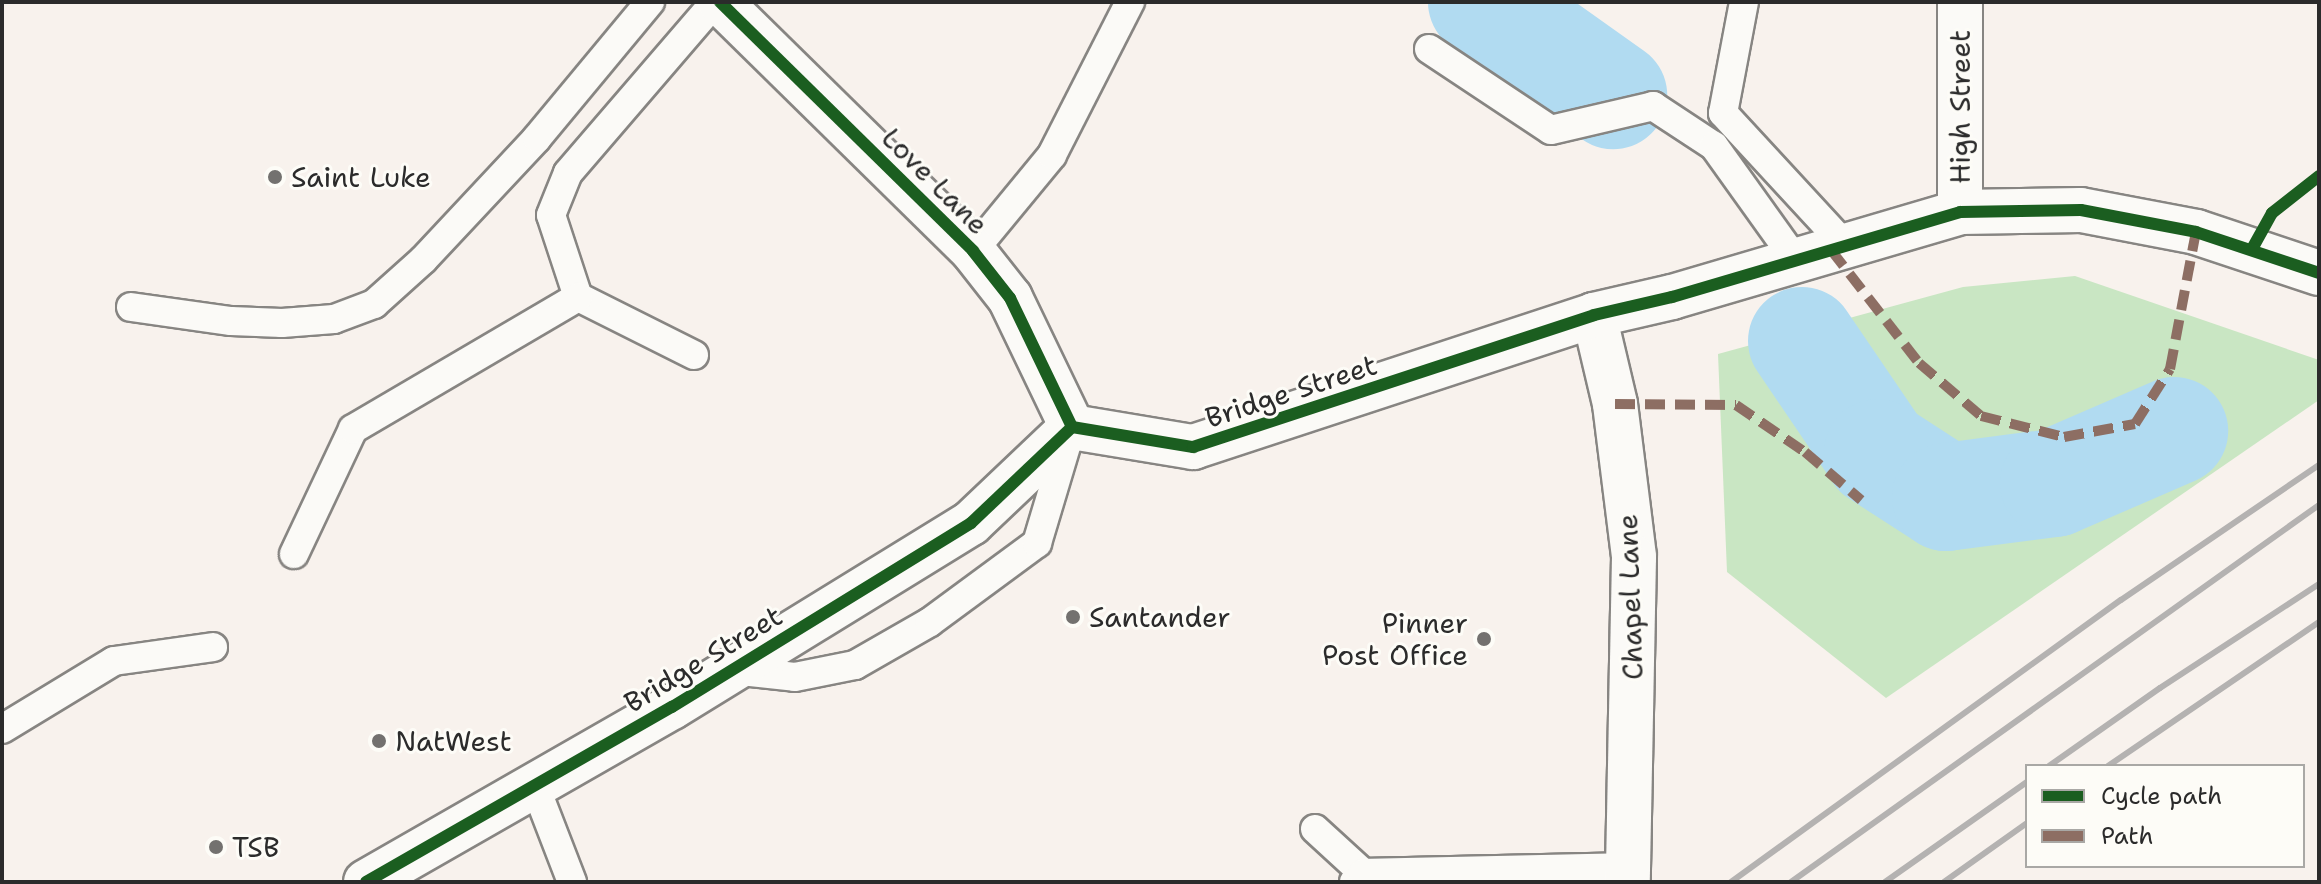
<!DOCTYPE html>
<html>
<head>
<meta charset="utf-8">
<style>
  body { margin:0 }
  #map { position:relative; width:2321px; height:884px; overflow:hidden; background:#f8f2ed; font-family:"Shantell Sans",sans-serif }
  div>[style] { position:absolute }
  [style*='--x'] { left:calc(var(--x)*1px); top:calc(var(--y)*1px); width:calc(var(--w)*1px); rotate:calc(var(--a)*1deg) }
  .green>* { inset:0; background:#c9e6c3 }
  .river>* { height:108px; margin:-54px; padding:0 54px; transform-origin:54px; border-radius:54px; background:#b1dbf1 }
  .roads { filter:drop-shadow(2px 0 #878582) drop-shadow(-2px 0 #878582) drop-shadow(0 2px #878582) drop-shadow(0 -2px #878582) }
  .lane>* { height:28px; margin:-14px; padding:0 14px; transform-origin:14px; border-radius:14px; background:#fbfaf7 }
  .street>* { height:44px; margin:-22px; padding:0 22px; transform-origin:22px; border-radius:22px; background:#fbfaf7 }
  .secondary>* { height:44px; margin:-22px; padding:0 22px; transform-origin:22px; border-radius:22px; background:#fbfaf7 }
  .rail>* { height:6px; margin:-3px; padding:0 3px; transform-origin:3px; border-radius:3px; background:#b4b2b1 }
  .quiet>* { height:10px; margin-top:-5px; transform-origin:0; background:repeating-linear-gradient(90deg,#8d6e63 0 20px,transparent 0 30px) }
  .cycleway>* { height:12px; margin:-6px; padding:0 6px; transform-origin:6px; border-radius:6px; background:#1b5e20 }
  .dots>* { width:22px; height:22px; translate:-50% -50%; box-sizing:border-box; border:4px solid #fdfcf7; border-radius:50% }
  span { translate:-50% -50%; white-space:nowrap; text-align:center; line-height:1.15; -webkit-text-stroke:6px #fdfcf7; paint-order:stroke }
  .street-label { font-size:28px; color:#2b2b2b }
  .poi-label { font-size:28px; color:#2b2b2b }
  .left { translate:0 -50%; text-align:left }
  .right { translate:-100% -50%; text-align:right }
  .frame { position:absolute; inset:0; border:4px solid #2b2b2b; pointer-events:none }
  .legend { position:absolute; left:2025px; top:764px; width:280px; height:104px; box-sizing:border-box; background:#fdfcf7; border:2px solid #a9a8a5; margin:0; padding:10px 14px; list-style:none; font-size:24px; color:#2b2b2b }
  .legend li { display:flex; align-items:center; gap:16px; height:40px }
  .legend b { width:40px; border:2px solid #a9a8a5 }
</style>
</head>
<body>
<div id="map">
  <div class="green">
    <div style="clip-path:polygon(2075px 276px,2319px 360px,2319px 400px,1886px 698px,1727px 572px,1718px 354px,1963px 287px)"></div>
  </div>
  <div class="river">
    <div style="--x:1482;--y:2;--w:161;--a:35.4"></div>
    <div style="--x:1802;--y:341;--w:135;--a:55.8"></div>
    <div style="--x:1878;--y:453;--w:81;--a:32.9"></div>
    <div style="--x:1946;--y:497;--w:109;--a:-7.4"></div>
    <div style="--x:2054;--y:483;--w:131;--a:-23.4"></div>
  </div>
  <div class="roads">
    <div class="lane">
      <div style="--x:1744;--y:2;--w:113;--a:100.7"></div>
      <div style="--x:1723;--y:113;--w:180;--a:47.3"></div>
      <div style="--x:1429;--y:49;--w:146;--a:33.6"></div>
      <div style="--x:1551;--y:130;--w:105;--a:-13.2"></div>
      <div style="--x:1653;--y:106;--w:73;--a:33.3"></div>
      <div style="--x:1714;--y:146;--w:139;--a:54.4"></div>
      <div style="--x:973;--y:251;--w:124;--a:-50.5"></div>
      <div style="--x:1052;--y:155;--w:172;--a:-63"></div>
      <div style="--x:131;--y:307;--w:101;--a:8"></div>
      <div style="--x:231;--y:321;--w:51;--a:2.2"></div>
      <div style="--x:282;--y:323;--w:52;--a:-4.4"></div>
      <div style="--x:334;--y:319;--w:43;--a:-20.6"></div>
      <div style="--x:374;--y:304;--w:66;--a:-41.9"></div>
      <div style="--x:423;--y:260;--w:167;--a:-46.9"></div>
      <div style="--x:537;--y:138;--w:177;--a:-50.3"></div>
      <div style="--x:694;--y:355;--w:130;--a:-153.4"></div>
      <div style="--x:578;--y:297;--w:86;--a:-108.2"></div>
      <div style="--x:551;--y:215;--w:45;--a:-68"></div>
      <div style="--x:568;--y:173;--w:225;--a:-49.3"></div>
      <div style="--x:294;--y:554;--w:138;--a:-64.7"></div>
      <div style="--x:353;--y:429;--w:261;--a:-30.4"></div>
      <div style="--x:732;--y:670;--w:63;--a:6.3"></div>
      <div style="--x:795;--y:677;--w:61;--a:-11.3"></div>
      <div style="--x:855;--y:665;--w:86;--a:-29.8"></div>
      <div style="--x:930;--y:622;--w:133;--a:-36.4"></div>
      <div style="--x:1037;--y:543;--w:112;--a:-73.3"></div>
      <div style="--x:2;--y:729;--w:131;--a:-31.3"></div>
      <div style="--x:114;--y:661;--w:100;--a:-8"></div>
      <div style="--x:535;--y:786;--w:103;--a:68.9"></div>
      <div style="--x:1315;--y:829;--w:65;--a:42.5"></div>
      <div style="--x:1354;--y:882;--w:13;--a:-45"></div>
      <div style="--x:1363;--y:873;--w:267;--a:-1.3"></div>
    </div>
    <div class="street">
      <div style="--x:720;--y:2;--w:355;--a:44.5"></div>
      <div style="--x:973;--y:251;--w:60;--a:51.8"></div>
      <div style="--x:1010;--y:298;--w:143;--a:64.3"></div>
      <div style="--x:1594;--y:315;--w:91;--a:76.7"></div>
      <div style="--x:1615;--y:404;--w:154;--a:82.9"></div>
      <div style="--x:1634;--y:557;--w:325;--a:91.1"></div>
    </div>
    <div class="secondary">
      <div style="--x:1960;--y:2;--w:210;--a:90"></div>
      <div style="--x:366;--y:882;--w:353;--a:-29.8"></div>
      <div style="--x:672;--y:707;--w:351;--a:-31.6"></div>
      <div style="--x:971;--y:523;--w:139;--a:-43.5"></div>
      <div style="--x:1072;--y:427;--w:123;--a:9.4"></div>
      <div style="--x:1193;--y:447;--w:422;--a:-18.2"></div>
      <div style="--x:1594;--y:315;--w:80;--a:-13"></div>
      <div style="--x:1672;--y:297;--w:300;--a:-16.4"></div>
      <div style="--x:1960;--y:212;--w:121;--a:-0.9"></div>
      <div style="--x:2081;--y:210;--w:117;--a:10.8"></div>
      <div style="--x:2196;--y:232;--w:130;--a:18.4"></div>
    </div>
  </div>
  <div class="rail">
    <div style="--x:2049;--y:766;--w:136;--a:-35.1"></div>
    <div style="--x:2160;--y:688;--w:190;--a:-33.2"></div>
    <div style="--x:2108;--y:766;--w:255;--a:-34.3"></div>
    <div style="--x:1731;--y:882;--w:481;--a:-35.9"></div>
    <div style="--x:2121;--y:600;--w:240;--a:-34.3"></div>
    <div style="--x:1791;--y:882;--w:649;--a:-35.53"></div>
    <div style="--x:1885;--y:882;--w:174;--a:-35.2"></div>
    <div style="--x:1944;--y:882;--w:102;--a:-35.4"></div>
  </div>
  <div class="quiet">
    <div style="--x:1831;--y:250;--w:143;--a:52.1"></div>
    <div style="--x:1919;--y:363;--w:82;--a:40.5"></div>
    <div style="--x:1981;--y:416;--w:86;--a:14.2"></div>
    <div style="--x:2064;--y:437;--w:72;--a:-10.4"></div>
    <div style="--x:2135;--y:424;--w:65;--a:-57.5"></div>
    <div style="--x:2170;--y:369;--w:139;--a:-79.3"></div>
    <div style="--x:1615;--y:404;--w:121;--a:0.5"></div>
    <div style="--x:1736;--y:405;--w:83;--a:34.3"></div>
    <div style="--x:1805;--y:452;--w:74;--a:40.6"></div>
  </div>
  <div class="cycleway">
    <div style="--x:720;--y:2;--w:355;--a:44.5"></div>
    <div style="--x:973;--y:251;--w:60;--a:51.8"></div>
    <div style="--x:1010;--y:298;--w:143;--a:64.3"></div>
    <div style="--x:2252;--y:249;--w:41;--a:-60.9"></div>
    <div style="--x:2272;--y:213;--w:60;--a:-38.2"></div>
    <div style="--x:1072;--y:427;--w:123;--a:9.4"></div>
    <div style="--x:1193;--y:447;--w:422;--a:-18.2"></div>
    <div style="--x:1594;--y:315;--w:80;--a:-13"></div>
    <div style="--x:1672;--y:297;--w:300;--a:-16.4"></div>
    <div style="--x:1960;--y:212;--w:121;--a:-0.9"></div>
    <div style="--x:2081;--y:210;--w:117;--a:10.8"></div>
    <div style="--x:2196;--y:232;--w:130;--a:18.4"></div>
    <div style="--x:366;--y:882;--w:353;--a:-29.8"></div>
    <div style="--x:672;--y:707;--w:351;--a:-31.6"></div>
    <div style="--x:971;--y:523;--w:139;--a:-43.5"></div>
  </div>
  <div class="dots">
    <div style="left:275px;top:177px;background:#73716f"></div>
    <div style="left:1073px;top:617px;background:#73716f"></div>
    <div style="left:1484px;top:639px;background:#73716f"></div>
    <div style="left:379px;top:741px;background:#73716f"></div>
    <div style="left:216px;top:847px;background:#73716f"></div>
  </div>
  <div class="street-label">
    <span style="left:1960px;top:107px;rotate:-90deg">High Street</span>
    <span style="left:935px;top:181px;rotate:45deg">Love Lane</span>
    <span style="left:1291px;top:391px;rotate:-18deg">Bridge Street</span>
    <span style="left:1630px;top:597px;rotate:-92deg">Chapel Lane</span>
    <span style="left:703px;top:659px;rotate:-31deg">Bridge Street</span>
  </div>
  <div class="poi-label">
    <span class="left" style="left:291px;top:177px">Saint Luke</span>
    <span class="left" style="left:1089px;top:617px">Santander</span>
    <span class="right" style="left:1468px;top:639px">Pinner<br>Post Office</span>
    <span class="left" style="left:395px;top:741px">NatWest</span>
    <span class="left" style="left:232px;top:847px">TSB</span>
  </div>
  <div class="frame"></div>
  <ul class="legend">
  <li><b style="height:10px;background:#1b5e20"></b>Cycle path</li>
  <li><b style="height:10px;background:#8d6e63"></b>Path</li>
  </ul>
</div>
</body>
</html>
